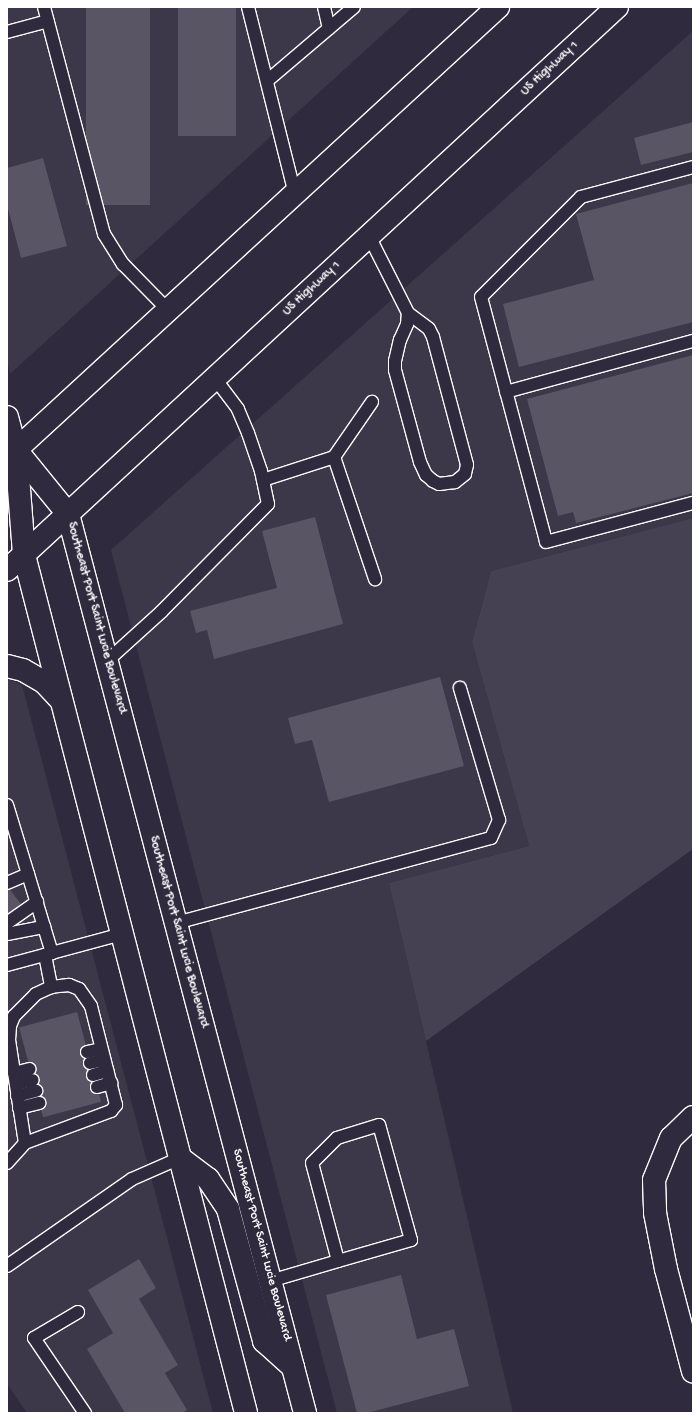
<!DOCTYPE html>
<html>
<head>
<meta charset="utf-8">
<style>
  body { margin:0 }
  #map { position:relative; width:700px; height:1420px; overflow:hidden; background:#2f2a3d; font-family:"Gochi Hand",sans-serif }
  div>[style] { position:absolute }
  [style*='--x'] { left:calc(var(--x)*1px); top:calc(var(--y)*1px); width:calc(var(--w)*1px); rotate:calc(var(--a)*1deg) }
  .built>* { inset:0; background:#3c3749 }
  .green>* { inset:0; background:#464152 }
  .building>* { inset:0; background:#595564; transform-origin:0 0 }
  .roads { filter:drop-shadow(1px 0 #fff) drop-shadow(-1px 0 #fff) drop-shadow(0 1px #fff) drop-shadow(0 -1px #fff) }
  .service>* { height:12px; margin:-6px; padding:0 6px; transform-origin:6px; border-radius:6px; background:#2f2a3d }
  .minor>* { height:22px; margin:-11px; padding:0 11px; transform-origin:11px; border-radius:11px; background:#2f2a3d }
  .secondary>* { height:22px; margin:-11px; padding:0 11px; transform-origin:11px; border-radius:11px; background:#2f2a3d }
  .primary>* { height:22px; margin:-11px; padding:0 11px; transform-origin:11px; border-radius:11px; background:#2f2a3d }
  span { translate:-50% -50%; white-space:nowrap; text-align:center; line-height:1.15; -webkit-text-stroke:3px #2f2a3d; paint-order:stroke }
  .street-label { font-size:13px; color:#fff }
  .frame { position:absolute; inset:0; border:8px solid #fff; pointer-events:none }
</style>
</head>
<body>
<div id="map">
  <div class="built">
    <div style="clip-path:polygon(7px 7px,413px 7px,10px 374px,7px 360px)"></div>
    <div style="clip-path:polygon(693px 31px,693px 518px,491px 571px,472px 642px,529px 846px,389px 883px,513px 1413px,337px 1413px,111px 550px)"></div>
    <div style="clip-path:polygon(7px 679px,22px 685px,213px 1413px,27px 1413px,7px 1384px)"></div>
  </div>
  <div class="green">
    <div style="clip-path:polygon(693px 518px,693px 849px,426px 1041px,389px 883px,529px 846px,472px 642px,491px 571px)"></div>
  </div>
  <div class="building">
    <div style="left:86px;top:7px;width:64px;height:198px"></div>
    <div style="left:178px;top:7px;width:58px;height:129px"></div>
    <div style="clip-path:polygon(693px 122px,693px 152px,641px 165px,634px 138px)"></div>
    <div style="clip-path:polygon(43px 158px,67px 246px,21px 258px,7px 205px,7px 168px)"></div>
    <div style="clip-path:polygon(693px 183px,693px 322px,519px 367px,503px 304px,594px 280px,576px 214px)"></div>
    <div style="clip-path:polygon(693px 355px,693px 493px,576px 523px,573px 512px,558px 516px,527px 399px)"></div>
    <div style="clip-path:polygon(315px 517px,343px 624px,214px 659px,207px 630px,196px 633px,190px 611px,277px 588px,262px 531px)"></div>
    <div style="clip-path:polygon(440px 677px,464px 766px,329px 802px,312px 740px,295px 744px,288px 718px)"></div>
    <div style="clip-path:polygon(7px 886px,21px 904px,7px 915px)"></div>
    <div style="left:77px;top:1012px;width:93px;height:60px;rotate:75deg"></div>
    <div style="clip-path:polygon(139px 1259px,156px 1288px,139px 1299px,178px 1365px,165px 1373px,187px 1410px,182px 1413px,125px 1413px,87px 1349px,113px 1333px,88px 1290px)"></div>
    <div style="clip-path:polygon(401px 1275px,417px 1339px,454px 1329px,469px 1386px,367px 1413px,357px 1413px,326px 1295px)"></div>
  </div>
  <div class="roads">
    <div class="service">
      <div style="--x:44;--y:7;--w:235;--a:75.2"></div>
      <div style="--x:104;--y:234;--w:36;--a:58"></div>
      <div style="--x:123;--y:264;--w:64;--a:45.6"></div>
      <div style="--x:248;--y:7;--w:193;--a:75.9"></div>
      <div style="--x:324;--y:7;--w:22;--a:77"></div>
      <div style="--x:7;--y:32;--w:42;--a:-15"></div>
      <div style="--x:267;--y:81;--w:114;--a:-40.4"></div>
      <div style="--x:693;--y:167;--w:116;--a:165"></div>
      <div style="--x:581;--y:197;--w:141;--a:135"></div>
      <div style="--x:481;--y:297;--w:253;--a:75.1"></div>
      <div style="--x:546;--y:542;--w:152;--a:-14.9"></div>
      <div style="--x:369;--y:236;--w:86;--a:63.1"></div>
      <div style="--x:408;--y:313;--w:26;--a:37"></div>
      <div style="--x:429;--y:329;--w:9;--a:63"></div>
      <div style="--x:433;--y:337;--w:132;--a:75.1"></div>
      <div style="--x:467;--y:465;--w:9;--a:103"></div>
      <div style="--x:465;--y:474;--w:13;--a:141"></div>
      <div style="--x:455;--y:482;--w:16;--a:173"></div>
      <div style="--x:439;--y:484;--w:7;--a:-153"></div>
      <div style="--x:433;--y:481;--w:9;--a:-139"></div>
      <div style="--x:426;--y:475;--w:14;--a:-115"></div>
      <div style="--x:420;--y:462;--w:95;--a:-105.2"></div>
      <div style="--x:395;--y:370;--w:9;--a:-90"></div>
      <div style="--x:395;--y:361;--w:22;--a:-77"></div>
      <div style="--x:400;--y:340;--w:17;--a:-66"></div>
      <div style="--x:407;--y:324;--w:11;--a:-85"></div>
      <div style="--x:506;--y:392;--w:194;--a:-15.3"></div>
      <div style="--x:334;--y:457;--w:129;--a:71.4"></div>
      <div style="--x:263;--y:480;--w:75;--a:-17.9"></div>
      <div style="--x:334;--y:457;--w:67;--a:-55.4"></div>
      <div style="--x:107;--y:661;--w:73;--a:-42.2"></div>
      <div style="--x:161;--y:612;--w:152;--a:-45.3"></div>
      <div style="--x:268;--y:504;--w:34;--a:-102"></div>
      <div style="--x:261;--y:471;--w:40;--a:-108.9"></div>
      <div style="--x:248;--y:433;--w:26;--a:-113"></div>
      <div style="--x:238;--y:409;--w:39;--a:-127"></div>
      <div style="--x:7;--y:805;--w:155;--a:73.1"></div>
      <div style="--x:7;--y:883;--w:23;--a:-23"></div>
      <div style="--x:7;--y:923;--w:37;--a:-35"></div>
      <div style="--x:176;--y:923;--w:326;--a:-15.1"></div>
      <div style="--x:491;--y:838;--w:20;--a:-66"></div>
      <div style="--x:499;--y:820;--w:138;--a:-106.5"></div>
      <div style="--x:7;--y:934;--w:38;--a:-11"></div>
      <div style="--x:45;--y:955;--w:33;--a:79"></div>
      <div style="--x:7;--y:965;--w:119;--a:-15.1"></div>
      <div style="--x:87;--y:1052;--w:14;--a:-12"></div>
      <div style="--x:90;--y:1063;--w:14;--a:-12"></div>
      <div style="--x:14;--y:1073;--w:16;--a:-14"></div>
      <div style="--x:93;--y:1075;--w:15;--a:-16"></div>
      <div style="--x:16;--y:1084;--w:17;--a:-13"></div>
      <div style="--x:97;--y:1087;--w:15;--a:-16"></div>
      <div style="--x:17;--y:1096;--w:20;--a:-15"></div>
      <div style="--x:19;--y:1108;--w:21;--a:-14"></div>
      <div style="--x:7;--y:1163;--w:27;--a:-48"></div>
      <div style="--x:25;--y:1143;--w:92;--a:-20.4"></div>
      <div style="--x:111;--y:1111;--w:8;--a:-50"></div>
      <div style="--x:116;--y:1105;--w:102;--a:-104.2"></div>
      <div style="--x:91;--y:1006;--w:21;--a:-125"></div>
      <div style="--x:79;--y:989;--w:11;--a:-158"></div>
      <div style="--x:69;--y:985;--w:18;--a:174"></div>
      <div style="--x:51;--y:987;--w:17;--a:155"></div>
      <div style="--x:36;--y:994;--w:31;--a:135"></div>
      <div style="--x:14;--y:1016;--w:11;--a:112"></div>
      <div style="--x:10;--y:1026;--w:14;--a:94"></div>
      <div style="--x:9;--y:1040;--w:104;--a:81.2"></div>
      <div style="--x:7;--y:1266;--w:152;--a:-34.8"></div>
      <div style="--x:132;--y:1179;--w:52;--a:-23.6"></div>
      <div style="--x:270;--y:1281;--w:71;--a:-16.4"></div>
      <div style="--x:338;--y:1261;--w:76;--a:-16"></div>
      <div style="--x:411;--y:1240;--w:119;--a:-105.5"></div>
      <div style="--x:379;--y:1125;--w:44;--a:162.8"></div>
      <div style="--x:337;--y:1138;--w:35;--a:135"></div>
      <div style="--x:312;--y:1163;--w:101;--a:75.1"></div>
      <div style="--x:78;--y:1312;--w:51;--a:149.4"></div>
      <div style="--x:34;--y:1338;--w:91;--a:55.8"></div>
    </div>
    <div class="minor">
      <div style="--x:693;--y:1117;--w:30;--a:136"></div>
      <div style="--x:671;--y:1138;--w:45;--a:112"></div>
      <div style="--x:654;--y:1180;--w:33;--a:88"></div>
      <div style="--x:655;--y:1213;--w:57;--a:78.9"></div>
      <div style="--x:666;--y:1269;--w:106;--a:75.2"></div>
    </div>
    <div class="secondary">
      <div style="--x:7;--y:417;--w:34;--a:75"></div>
    </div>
    <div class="primary">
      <div style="--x:16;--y:450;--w:82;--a:50.9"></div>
      <div style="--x:68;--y:514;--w:930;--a:75.23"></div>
      <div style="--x:16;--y:450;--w:105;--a:85.6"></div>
      <div style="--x:24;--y:555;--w:886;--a:75.49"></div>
      <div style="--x:7;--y:458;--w:667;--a:-42.57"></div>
      <div style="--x:7;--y:570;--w:830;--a:-42.71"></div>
      <div style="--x:7;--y:666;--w:16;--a:14"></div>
      <div style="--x:23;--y:670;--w:24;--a:30"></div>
      <div style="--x:44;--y:682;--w:25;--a:47"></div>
      <div style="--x:180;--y:1158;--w:35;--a:37"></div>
      <div style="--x:208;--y:1179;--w:36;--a:56"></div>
      <div style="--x:228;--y:1209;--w:137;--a:74.7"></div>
      <div style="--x:264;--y:1341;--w:39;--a:42"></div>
    </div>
  </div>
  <div class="street-label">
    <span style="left:550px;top:69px;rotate:-43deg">US Highway 1</span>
    <span style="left:312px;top:289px;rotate:-43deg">US Highway 1</span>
    <span style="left:96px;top:618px;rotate:75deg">Southeast Port Saint Lucie Boulevard</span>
    <span style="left:178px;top:932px;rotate:75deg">Southeast Port Saint Lucie Boulevard</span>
    <span style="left:261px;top:1245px;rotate:75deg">Southeast Port Saint Lucie Boulevard</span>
  </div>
  <div class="frame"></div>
</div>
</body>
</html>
